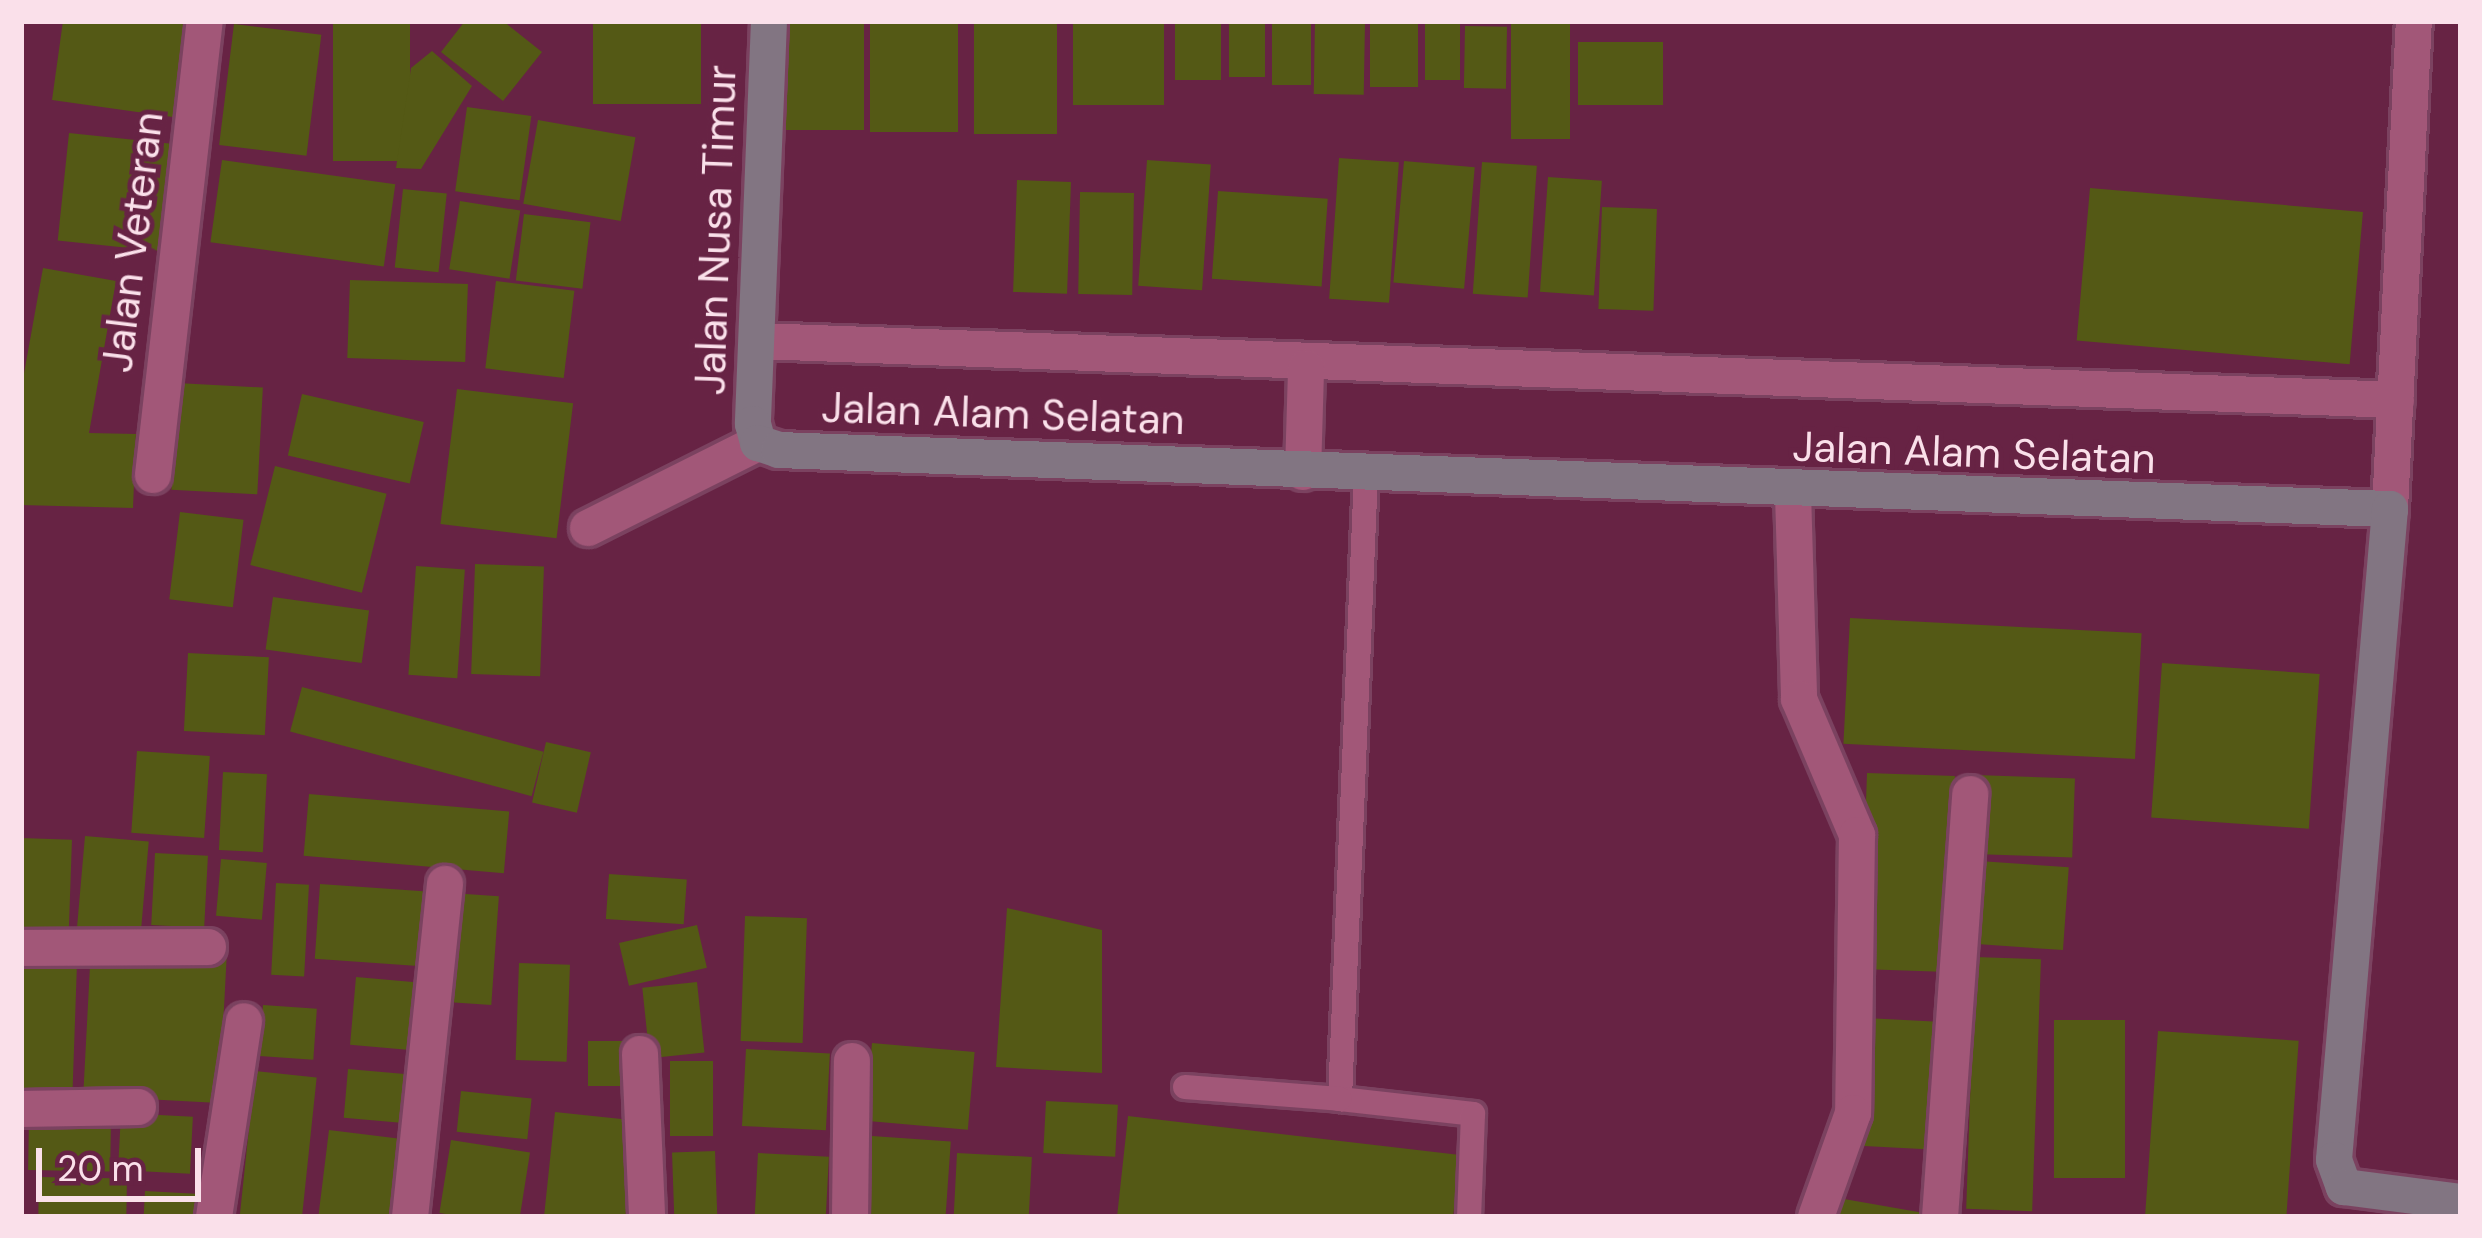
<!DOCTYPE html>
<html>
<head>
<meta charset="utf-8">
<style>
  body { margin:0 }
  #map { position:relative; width:2482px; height:1238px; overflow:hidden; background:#672344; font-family:"DM Sans",sans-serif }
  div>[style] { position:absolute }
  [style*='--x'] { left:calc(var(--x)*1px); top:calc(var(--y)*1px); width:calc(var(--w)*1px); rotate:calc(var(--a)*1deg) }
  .building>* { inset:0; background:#545915; transform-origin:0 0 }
  .roads { filter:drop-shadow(3px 0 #7b4260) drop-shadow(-3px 0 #7b4260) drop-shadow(0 3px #7b4260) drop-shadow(0 -3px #7b4260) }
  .lane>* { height:24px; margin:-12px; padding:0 12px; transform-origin:12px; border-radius:12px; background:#a25778 }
  .street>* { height:36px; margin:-18px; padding:0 18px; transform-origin:18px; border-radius:18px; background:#a25778 }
  .secondary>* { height:36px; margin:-18px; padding:0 18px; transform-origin:18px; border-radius:18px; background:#827582 }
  span { translate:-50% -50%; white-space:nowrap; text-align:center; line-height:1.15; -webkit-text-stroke:10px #672344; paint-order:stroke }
  .street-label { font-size:42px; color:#fae0ea }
  .frame { position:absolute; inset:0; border:24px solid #fae0ea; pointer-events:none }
  .scale { position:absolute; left:36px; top:1148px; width:165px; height:54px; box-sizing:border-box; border:6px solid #fae0ea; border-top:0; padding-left:15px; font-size:36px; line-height:42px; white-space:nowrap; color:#fae0ea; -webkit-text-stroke:9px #672344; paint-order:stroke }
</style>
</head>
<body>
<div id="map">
  <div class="building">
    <div style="clip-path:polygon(63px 21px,194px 21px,180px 118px,52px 100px)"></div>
    <div style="left:333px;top:21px;width:77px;height:140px"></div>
    <div style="clip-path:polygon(465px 21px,503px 21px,542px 52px,503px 101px,441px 52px)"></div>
    <div style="left:593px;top:21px;width:108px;height:83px"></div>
    <div style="left:773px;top:21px;width:91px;height:109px"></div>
    <div style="left:870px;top:21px;width:88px;height:111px"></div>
    <div style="left:974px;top:21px;width:83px;height:113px"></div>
    <div style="left:1073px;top:21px;width:91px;height:84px"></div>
    <div style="left:1175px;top:21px;width:46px;height:59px"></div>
    <div style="left:1229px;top:21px;width:36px;height:56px"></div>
    <div style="left:1272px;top:21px;width:39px;height:64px"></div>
    <div style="left:1315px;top:21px;width:50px;height:73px;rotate:1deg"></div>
    <div style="left:1370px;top:21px;width:48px;height:66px"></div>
    <div style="left:1425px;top:21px;width:35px;height:59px"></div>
    <div style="left:1511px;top:21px;width:59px;height:118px"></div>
    <div style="left:234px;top:24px;width:88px;height:122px;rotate:7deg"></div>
    <div style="left:1465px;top:26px;width:42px;height:62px;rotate:1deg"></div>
    <div style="left:1578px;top:42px;width:85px;height:63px"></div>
    <div style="clip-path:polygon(432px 51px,472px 86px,421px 169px,396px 168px,411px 68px)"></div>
    <div style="left:467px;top:107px;width:65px;height:85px;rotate:8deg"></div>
    <div style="left:538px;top:120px;width:99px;height:85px;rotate:10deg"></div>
    <div style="left:69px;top:133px;width:103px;height:108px;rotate:6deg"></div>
    <div style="left:1339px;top:158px;width:60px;height:141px;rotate:4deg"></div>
    <div style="left:222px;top:160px;width:175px;height:83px;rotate:8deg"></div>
    <div style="left:1147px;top:160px;width:64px;height:126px;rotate:4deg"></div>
    <div style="left:1404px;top:161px;width:71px;height:122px;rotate:5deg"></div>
    <div style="left:1482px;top:162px;width:55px;height:132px;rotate:4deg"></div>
    <div style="left:1548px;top:177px;width:54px;height:115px;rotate:4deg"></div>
    <div style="left:1017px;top:180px;width:54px;height:112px;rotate:2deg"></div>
    <div style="left:2090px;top:188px;width:274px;height:153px;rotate:5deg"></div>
    <div style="left:403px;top:189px;width:44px;height:79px;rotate:6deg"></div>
    <div style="left:1218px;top:191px;width:110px;height:88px;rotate:4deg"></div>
    <div style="left:1080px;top:192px;width:54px;height:102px;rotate:1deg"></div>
    <div style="left:460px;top:201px;width:61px;height:69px;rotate:9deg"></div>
    <div style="left:1602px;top:207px;width:55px;height:102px;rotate:2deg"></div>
    <div style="left:524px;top:214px;width:67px;height:67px;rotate:7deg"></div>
    <div style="clip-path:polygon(43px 268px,116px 281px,89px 433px,136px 434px,133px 508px,21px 505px,21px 390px)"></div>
    <div style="left:350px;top:280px;width:118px;height:78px;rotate:2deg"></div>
    <div style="left:496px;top:281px;width:79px;height:88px;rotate:7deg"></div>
    <div style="left:177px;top:383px;width:86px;height:107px;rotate:3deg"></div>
    <div style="left:457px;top:389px;width:117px;height:136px;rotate:7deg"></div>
    <div style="left:302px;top:394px;width:125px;height:63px;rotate:13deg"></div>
    <div style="left:275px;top:466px;width:115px;height:102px;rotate:14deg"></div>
    <div style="left:180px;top:512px;width:64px;height:88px;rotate:7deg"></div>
    <div style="left:475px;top:564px;width:69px;height:110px;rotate:2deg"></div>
    <div style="left:416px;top:566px;width:49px;height:109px;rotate:4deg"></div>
    <div style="left:273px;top:597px;width:97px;height:53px;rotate:8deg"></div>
    <div style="left:1850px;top:618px;width:292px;height:126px;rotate:3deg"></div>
    <div style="left:188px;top:653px;width:81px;height:78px;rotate:3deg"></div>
    <div style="left:2162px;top:663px;width:158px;height:155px;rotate:4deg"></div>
    <div style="left:302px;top:687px;width:250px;height:46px;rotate:15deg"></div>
    <div style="left:546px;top:742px;width:46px;height:62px;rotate:13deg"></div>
    <div style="left:137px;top:751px;width:73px;height:82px;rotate:4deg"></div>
    <div style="left:223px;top:772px;width:44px;height:78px;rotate:3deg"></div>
    <div style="left:1867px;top:773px;width:88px;height:196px;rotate:2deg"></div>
    <div style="left:1976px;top:775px;width:99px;height:79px;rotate:2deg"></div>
    <div style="left:309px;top:794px;width:201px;height:62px;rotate:5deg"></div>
    <div style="left:85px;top:836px;width:64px;height:93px;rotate:5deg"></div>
    <div style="left:21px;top:838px;width:51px;height:93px;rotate:2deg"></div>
    <div style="left:155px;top:853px;width:53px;height:72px;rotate:3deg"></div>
    <div style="left:221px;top:859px;width:46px;height:57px;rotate:5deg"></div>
    <div style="left:1979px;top:861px;width:90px;height:83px;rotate:4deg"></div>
    <div style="left:609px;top:874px;width:78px;height:45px;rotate:4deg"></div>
    <div style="left:276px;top:883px;width:33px;height:92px;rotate:3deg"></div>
    <div style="left:320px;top:884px;width:107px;height:75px;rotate:4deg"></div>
    <div style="left:451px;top:893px;width:48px;height:109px;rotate:4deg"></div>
    <div style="clip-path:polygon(1007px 908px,1102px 930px,1102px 1073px,996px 1067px)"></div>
    <div style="left:745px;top:916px;width:62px;height:125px;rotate:2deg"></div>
    <div style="left:697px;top:925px;width:44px;height:80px;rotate:77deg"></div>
    <div style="left:91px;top:947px;width:136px;height:149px;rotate:3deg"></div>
    <div style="left:1975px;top:957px;width:66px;height:252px;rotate:2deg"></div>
    <div style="left:21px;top:962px;width:56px;height:140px;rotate:2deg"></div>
    <div style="left:519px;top:963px;width:51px;height:97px;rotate:2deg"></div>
    <div style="left:356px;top:977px;width:77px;height:68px;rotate:5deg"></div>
    <div style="left:697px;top:982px;width:71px;height:55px;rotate:84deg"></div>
    <div style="left:263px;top:1005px;width:54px;height:51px;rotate:4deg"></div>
    <div style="left:1866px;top:1018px;width:77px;height:128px;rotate:3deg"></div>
    <div style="left:2054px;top:1020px;width:71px;height:158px"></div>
    <div style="left:2158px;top:1031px;width:141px;height:187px;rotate:4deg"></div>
    <div style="left:588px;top:1041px;width:38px;height:45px"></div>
    <div style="left:872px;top:1043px;width:103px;height:78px;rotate:5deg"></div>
    <div style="left:746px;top:1049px;width:84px;height:77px;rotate:3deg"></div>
    <div style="left:670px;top:1061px;width:43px;height:75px"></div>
    <div style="left:348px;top:1069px;width:74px;height:49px;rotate:5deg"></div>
    <div style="left:255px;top:1071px;width:62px;height:147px;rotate:6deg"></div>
    <div style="left:461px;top:1091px;width:71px;height:41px;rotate:6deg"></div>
    <div style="left:1046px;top:1101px;width:72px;height:52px;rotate:3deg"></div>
    <div style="left:555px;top:1112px;width:81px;height:105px;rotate:6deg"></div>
    <div style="left:121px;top:1113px;width:72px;height:57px;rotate:3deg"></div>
    <div style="clip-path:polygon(1128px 1116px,1460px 1155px,1453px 1217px,1117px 1217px)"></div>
    <div style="left:29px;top:1119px;width:82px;height:51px;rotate:1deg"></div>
    <div style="left:329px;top:1130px;width:86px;height:88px;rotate:7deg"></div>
    <div style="left:872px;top:1136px;width:79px;height:81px;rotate:4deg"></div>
    <div style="left:451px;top:1140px;width:80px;height:74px;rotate:9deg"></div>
    <div style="left:715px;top:1151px;width:66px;height:43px;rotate:88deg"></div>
    <div style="left:758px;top:1153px;width:71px;height:64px;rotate:3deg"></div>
    <div style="left:957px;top:1153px;width:75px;height:64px;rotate:3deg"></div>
    <div style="left:39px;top:1177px;width:88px;height:40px;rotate:1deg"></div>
    <div style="left:145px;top:1191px;width:55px;height:26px;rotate:3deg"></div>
    <div style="clip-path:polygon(1827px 1196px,1924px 1213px,1924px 1217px,1823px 1217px)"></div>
  </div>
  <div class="roads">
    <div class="lane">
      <div style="--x:1366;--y:473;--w:627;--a:92.38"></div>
      <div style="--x:1340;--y:1099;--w:134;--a:6.4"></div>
      <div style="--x:1473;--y:1114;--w:103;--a:92.2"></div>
      <div style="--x:1185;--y:1087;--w:155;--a:4.4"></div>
    </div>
    <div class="street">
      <div style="--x:758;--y:341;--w:1639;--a:2.06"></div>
      <div style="--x:1303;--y:472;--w:104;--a:-88.3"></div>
      <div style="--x:153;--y:475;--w:457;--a:-83.5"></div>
      <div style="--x:1793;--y:493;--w:206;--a:88.3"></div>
      <div style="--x:1799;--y:699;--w:148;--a:66.9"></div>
      <div style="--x:1857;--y:835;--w:278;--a:90.8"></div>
      <div style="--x:1853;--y:1113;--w:110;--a:109.6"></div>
      <div style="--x:2390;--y:509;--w:489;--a:-87.2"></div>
      <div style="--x:588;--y:528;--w:190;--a:-26.6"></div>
      <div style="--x:21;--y:948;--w:187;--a:-0.3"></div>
      <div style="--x:640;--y:1054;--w:163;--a:87.5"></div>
      <div style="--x:21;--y:1109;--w:117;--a:-1"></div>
      <div style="--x:214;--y:1217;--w:198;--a:-81.3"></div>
      <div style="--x:410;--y:1217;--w:335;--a:-84"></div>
      <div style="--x:850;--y:1217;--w:156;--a:-89.3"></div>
      <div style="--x:1940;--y:1217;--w:424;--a:-85.9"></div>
    </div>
    <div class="secondary">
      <div style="--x:769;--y:21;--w:403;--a:92.3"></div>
      <div style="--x:753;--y:424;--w:20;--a:75"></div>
      <div style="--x:758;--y:443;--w:22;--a:18"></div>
      <div style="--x:779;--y:450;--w:1612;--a:2.1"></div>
      <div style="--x:2390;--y:509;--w:653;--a:94.92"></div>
      <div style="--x:2334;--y:1160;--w:29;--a:70"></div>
      <div style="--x:2344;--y:1187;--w:118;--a:7.3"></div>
    </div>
  </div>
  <div class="street-label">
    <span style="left:716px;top:230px;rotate:-88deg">Jalan Nusa Timur</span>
    <span style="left:133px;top:242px;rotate:-83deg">Jalan Veteran</span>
    <span style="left:1003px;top:414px;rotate:2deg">Jalan Alam Selatan</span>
    <span style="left:1974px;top:453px;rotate:2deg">Jalan Alam Selatan</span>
  </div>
  <div class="frame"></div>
  <div class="scale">20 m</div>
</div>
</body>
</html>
